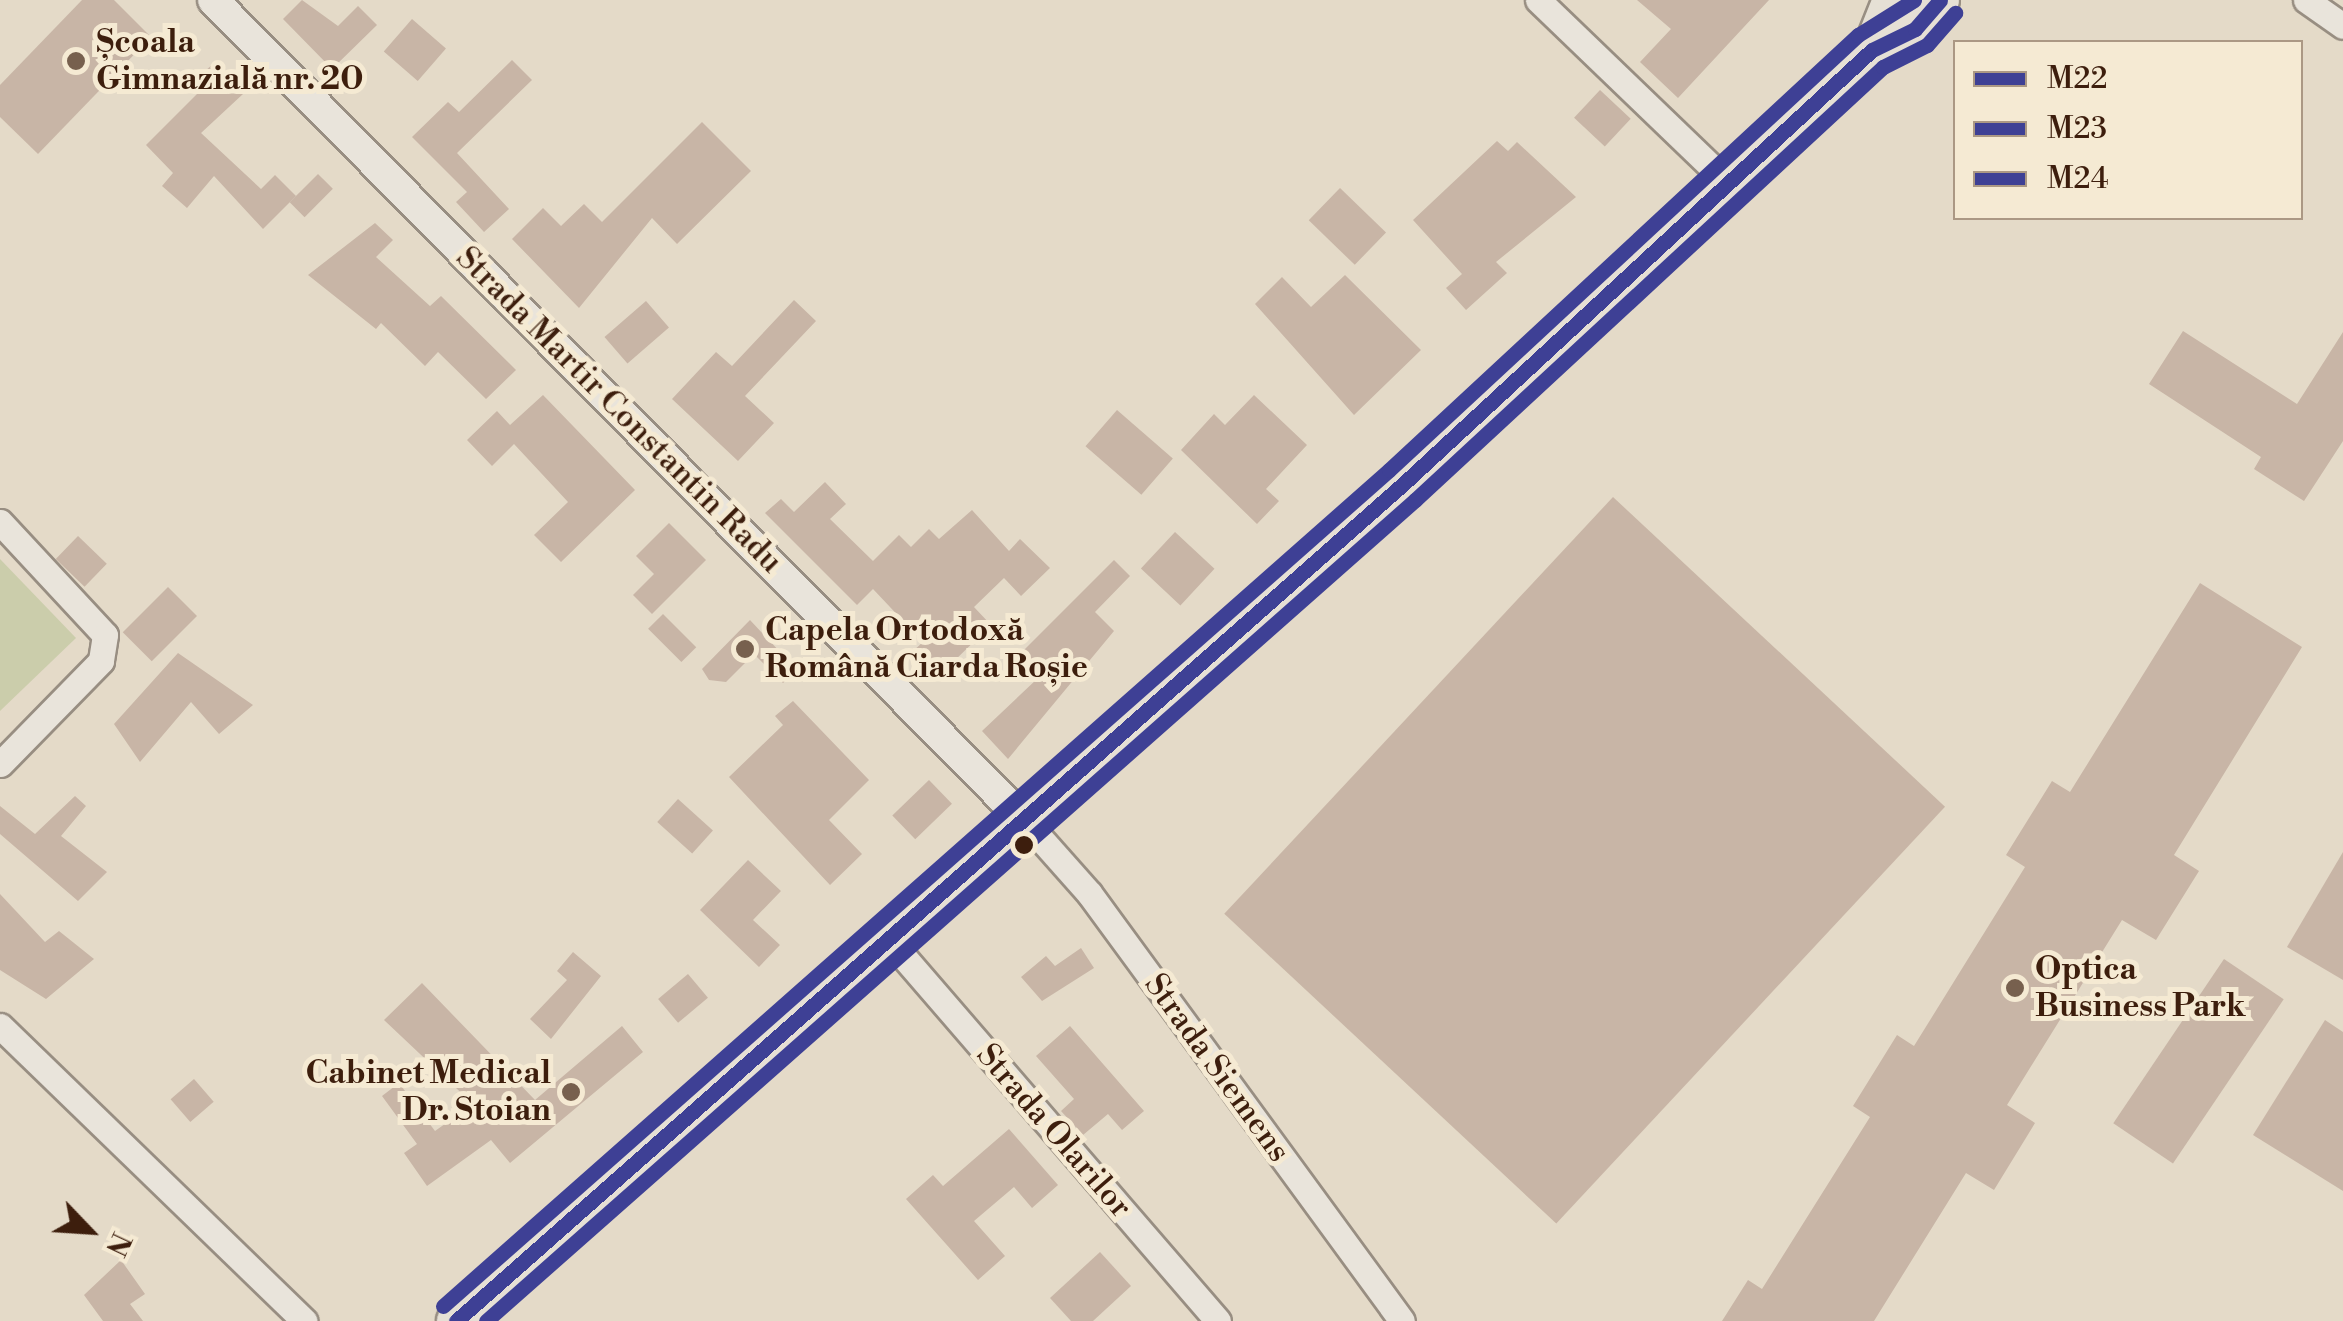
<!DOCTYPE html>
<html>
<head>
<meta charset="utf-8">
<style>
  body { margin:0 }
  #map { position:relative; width:2343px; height:1321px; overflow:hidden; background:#e4dac8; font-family:"Libre Bodoni",serif }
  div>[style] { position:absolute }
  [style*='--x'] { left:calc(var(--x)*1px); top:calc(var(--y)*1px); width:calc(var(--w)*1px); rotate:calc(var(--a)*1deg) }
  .green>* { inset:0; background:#cbcdab }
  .building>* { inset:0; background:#c8b5a6; transform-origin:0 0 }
  .roads { filter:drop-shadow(2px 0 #988e82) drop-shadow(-2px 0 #988e82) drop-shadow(0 2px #988e82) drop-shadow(0 -2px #988e82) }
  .minor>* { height:25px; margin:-12.5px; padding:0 12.5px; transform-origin:12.5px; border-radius:12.5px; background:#e9e4db }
  .tertiary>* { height:30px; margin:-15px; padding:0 15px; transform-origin:15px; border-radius:15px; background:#e9e4db }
  .primary>* { height:38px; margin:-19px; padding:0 19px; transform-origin:19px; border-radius:19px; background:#e6e0d5 }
  .bus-1>* { height:15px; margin:-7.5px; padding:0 7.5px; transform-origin:7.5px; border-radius:7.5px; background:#3e4095 }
  .bus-2>* { height:15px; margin:-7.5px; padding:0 7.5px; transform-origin:7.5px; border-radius:7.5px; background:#3e4095 }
  .bus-3>* { height:15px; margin:-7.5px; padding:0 7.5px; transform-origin:7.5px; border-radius:7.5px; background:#3e4095 }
  .dots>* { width:28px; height:28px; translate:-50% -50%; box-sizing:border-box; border:5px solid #f5ead3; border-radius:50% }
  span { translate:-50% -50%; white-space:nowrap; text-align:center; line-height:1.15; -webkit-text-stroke:10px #f5ead3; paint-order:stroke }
  .poi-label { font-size:32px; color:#3d1e0d; font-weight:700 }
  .left { translate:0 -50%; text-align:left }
  .right { translate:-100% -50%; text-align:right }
  .street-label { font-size:32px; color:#3d1e0d }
  .legend { position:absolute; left:1953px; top:40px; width:350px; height:180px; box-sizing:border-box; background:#f5ead3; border:2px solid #ab9884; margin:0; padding:12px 18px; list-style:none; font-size:30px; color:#3d1e0d }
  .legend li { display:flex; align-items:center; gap:20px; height:50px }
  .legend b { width:50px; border:2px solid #ab9884 }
  .north { position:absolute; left:40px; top:1181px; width:100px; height:100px; -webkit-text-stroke:8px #f5ead3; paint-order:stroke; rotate:115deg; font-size:28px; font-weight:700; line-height:40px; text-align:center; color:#3d1e0d }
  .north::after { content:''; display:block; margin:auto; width:35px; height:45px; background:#3d1e0d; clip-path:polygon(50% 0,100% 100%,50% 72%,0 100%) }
</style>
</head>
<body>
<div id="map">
  <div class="green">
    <div style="clip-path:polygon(0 559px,76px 638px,0 711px)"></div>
  </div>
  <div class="building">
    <div style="clip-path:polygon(82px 0,114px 0,151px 37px,38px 154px,0 117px,0 85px)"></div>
    <div style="clip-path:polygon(302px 0,338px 26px,358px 6px,377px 25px,332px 69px,283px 19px)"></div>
    <div style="clip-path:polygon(1637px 0,1769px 0,1678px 98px,1640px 62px,1671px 29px)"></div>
    <div style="left:412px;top:19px;width:45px;height:43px;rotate:41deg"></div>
    <div style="clip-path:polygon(512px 60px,532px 80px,457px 153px,509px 209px,484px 232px,456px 202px,467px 192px,412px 137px,448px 102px,459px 112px)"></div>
    <div style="clip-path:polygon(214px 63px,243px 94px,201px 133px,261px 189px,275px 175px,296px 196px,263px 229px,214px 176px,187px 208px,162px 186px,173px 173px,146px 145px,200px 91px,192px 83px)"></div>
    <div style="left:1600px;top:90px;width:42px;height:38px;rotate:43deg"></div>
    <div style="clip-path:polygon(702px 122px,751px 171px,677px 244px,652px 218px,579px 308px,512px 239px,543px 208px,561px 226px,584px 204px,602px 222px)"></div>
    <div style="clip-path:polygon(1497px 141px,1508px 151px,1517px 142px,1576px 197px,1496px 262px,1507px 273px,1466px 310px,1446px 288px,1462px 274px,1413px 220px)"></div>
    <div style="left:318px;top:174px;width:21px;height:40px;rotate:45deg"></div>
    <div style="left:1340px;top:188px;width:64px;height:45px;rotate:44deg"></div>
    <div style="clip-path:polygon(375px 223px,393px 240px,376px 257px,430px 306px,441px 296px,516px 370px,486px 399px,438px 352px,425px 366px,381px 323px,376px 329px,308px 275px)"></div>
    <div style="clip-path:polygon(1345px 275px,1421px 350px,1354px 415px,1255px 304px,1282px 277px,1311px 307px)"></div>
    <div style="clip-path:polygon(794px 300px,816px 321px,745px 396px,774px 423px,738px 461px,672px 399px,716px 352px,732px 366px)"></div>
    <div style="left:646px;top:301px;width:35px;height:55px;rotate:49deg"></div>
    <div style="clip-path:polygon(2183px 331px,2297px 404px,2343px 332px,2343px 441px,2304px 501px,2254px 469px,2261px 457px,2149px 384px)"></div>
    <div style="clip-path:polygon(543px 395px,635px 490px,561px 562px,534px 535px,568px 502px,514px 444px,492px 466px,467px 440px,497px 411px,510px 425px)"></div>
    <div style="clip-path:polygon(1254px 395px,1307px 445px,1266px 489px,1279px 501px,1257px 524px,1181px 450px,1214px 414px,1225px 425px)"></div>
    <div style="left:1117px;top:410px;width:74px;height:48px;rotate:41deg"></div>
    <div style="clip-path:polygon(825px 482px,846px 504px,830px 519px,873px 561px,899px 535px,911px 547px,929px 529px,939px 539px,972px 510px,1009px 551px,1020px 539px,1050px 568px,1021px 596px,1004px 578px,974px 607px,991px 625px,948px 667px,939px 657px,927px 668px,912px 652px,923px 642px,873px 589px,857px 605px,765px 513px,781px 499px,794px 512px)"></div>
    <div style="left:1613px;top:497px;width:454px;height:570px;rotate:43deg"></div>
    <div style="clip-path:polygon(669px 523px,706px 560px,652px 614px,633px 595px,654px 574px,636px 556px)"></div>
    <div style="left:1175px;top:532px;width:54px;height:50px;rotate:43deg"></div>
    <div style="left:78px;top:536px;width:40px;height:32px;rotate:44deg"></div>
    <div style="clip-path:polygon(1114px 560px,1130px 576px,1095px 612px,1114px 631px,1008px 759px,982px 731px,1037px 679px,1016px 658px)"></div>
    <div style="clip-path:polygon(2200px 583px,2302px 647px,2174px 855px,2199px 871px,2156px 940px,2122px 920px,2007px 1105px,2035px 1123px,1994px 1190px,1966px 1173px,1874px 1321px,1722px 1321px,1748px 1280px,1762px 1289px,1870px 1117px,1853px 1106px,1897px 1035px,1914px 1046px,2025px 867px,2006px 855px,2052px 781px,2070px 792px)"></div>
    <div style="left:168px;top:587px;width:41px;height:64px;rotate:45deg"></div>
    <div style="left:663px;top:614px;width:47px;height:21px;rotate:45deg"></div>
    <div style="clip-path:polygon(750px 620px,797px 670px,783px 683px,754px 654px,726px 682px,709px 680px,702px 669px)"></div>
    <div style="clip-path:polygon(178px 653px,253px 705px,219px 734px,191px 702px,140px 762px,114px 724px)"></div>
    <div style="clip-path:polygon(793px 701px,869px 780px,829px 820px,862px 854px,830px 885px,729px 777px,783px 725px,775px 716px)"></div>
    <div style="left:929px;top:780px;width:33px;height:51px;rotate:46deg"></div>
    <div style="clip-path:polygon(75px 796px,86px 806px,61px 836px,107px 872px,78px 901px,0 834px,0 806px,35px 834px)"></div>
    <div style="left:678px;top:799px;width:47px;height:31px;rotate:42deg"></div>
    <div style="clip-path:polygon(2343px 852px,2343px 980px,2287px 947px)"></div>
    <div style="clip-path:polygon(748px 860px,781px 891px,753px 920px,780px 945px,759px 967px,700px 910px)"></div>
    <div style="clip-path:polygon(0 894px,45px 942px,59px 931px,94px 959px,46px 999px,0 970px)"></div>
    <div style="clip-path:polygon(1081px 948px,1094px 968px,1042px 1001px,1021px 977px,1046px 956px,1055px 966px)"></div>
    <div style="clip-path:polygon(573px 952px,601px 976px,551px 1039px,530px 1019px,567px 980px,557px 971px)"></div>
    <div style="left:2224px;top:959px;width:72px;height:198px;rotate:34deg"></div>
    <div style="left:688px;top:974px;width:31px;height:39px;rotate:50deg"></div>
    <div style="clip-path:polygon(422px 983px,535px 1100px,622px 1026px,643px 1052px,510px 1163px,491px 1140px,427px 1186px,404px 1153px,417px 1144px,382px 1096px,399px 1083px,435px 1131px,473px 1104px,384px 1020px)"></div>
    <div style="clip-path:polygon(2325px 1020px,2343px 1032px,2343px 1191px,2253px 1135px)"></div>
    <div style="clip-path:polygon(1070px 1026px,1144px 1111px,1122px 1130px,1108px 1114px,1083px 1135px,1061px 1111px,1074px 1099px,1036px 1056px)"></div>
    <div style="left:194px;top:1079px;width:30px;height:31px;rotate:49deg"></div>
    <div style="clip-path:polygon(1009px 1129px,1058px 1185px,1032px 1208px,1014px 1187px,974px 1221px,1005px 1256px,978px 1280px,906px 1199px,933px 1175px,943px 1186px)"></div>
    <div style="clip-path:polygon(1100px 1252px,1131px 1286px,1093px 1321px,1071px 1321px,1050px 1298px)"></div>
    <div style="clip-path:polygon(121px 1260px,145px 1294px,130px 1304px,143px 1321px,103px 1321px,84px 1295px)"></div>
  </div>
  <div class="roads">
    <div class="minor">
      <div style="--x:1538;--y:0;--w:267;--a:43.9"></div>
      <div style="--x:2306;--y:0;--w:45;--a:35.1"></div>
      <div style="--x:0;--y:522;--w:154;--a:47.1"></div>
      <div style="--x:105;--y:635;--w:26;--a:99"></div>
      <div style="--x:101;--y:661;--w:144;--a:134.4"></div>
      <div style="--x:1025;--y:821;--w:96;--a:48.4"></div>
      <div style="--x:1089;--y:893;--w:530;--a:53.82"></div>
      <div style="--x:890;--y:941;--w:502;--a:49.2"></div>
      <div style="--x:0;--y:1026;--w:424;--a:44.1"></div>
    </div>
    <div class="tertiary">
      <div style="--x:213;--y:0;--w:1155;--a:45.32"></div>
    </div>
    <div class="primary">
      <div style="--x:1872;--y:50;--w:54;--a:-68.2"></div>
      <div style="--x:456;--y:1321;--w:1262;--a:-41.47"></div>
      <div style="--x:1402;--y:485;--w:640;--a:-42.79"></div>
      <div style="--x:1872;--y:50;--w:48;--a:-26"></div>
      <div style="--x:1915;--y:29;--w:38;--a:-49"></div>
    </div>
  </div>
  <div class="bus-1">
    <div style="--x:456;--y:1321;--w:1262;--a:-41.47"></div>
    <div style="--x:1402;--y:485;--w:640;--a:-42.79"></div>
    <div style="--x:1872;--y:50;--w:48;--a:-26"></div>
    <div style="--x:1915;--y:29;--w:38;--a:-49"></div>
  </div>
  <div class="bus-2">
    <div style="--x:486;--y:1321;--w:1240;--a:-41.47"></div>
    <div style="--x:1415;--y:500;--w:638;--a:-42.78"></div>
    <div style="--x:1883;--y:67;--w:49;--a:-26.6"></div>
    <div style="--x:1927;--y:45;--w:43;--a:-48.8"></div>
  </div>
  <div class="bus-3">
    <div style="--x:443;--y:1306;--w:1262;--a:-41.47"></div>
    <div style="--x:1389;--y:470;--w:640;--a:-42.85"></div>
    <div style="--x:1858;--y:35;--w:66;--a:-32"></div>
  </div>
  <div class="dots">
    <div style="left:76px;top:61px;background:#77604e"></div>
    <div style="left:745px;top:649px;background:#77604e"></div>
    <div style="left:1024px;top:845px;background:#3d1e0d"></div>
    <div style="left:2015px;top:988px;background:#77604e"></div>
    <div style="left:571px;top:1092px;background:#77604e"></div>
  </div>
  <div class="poi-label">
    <span class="left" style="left:96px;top:61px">Școala<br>Gimnazială nr. 20</span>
    <span class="left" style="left:765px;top:649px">Capela Ortodoxă<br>Română Ciarda Roșie</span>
    <span class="left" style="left:2035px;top:988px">Optica<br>Business Park</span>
    <span class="right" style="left:551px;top:1092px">Cabinet Medical<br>Dr. Stoian</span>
  </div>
  <div class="street-label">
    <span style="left:619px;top:410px;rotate:45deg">Strada Martir Constantin Radu</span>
    <span style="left:1217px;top:1068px;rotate:54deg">Strada Siemens</span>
    <span style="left:1054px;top:1131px;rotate:49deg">Strada Olarilor</span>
  </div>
  <ul class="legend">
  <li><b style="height:12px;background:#3e4095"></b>M22</li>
  <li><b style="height:12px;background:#3e4095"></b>M23</li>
  <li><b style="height:12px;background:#3e4095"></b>M24</li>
  </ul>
  <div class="north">N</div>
</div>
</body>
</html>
